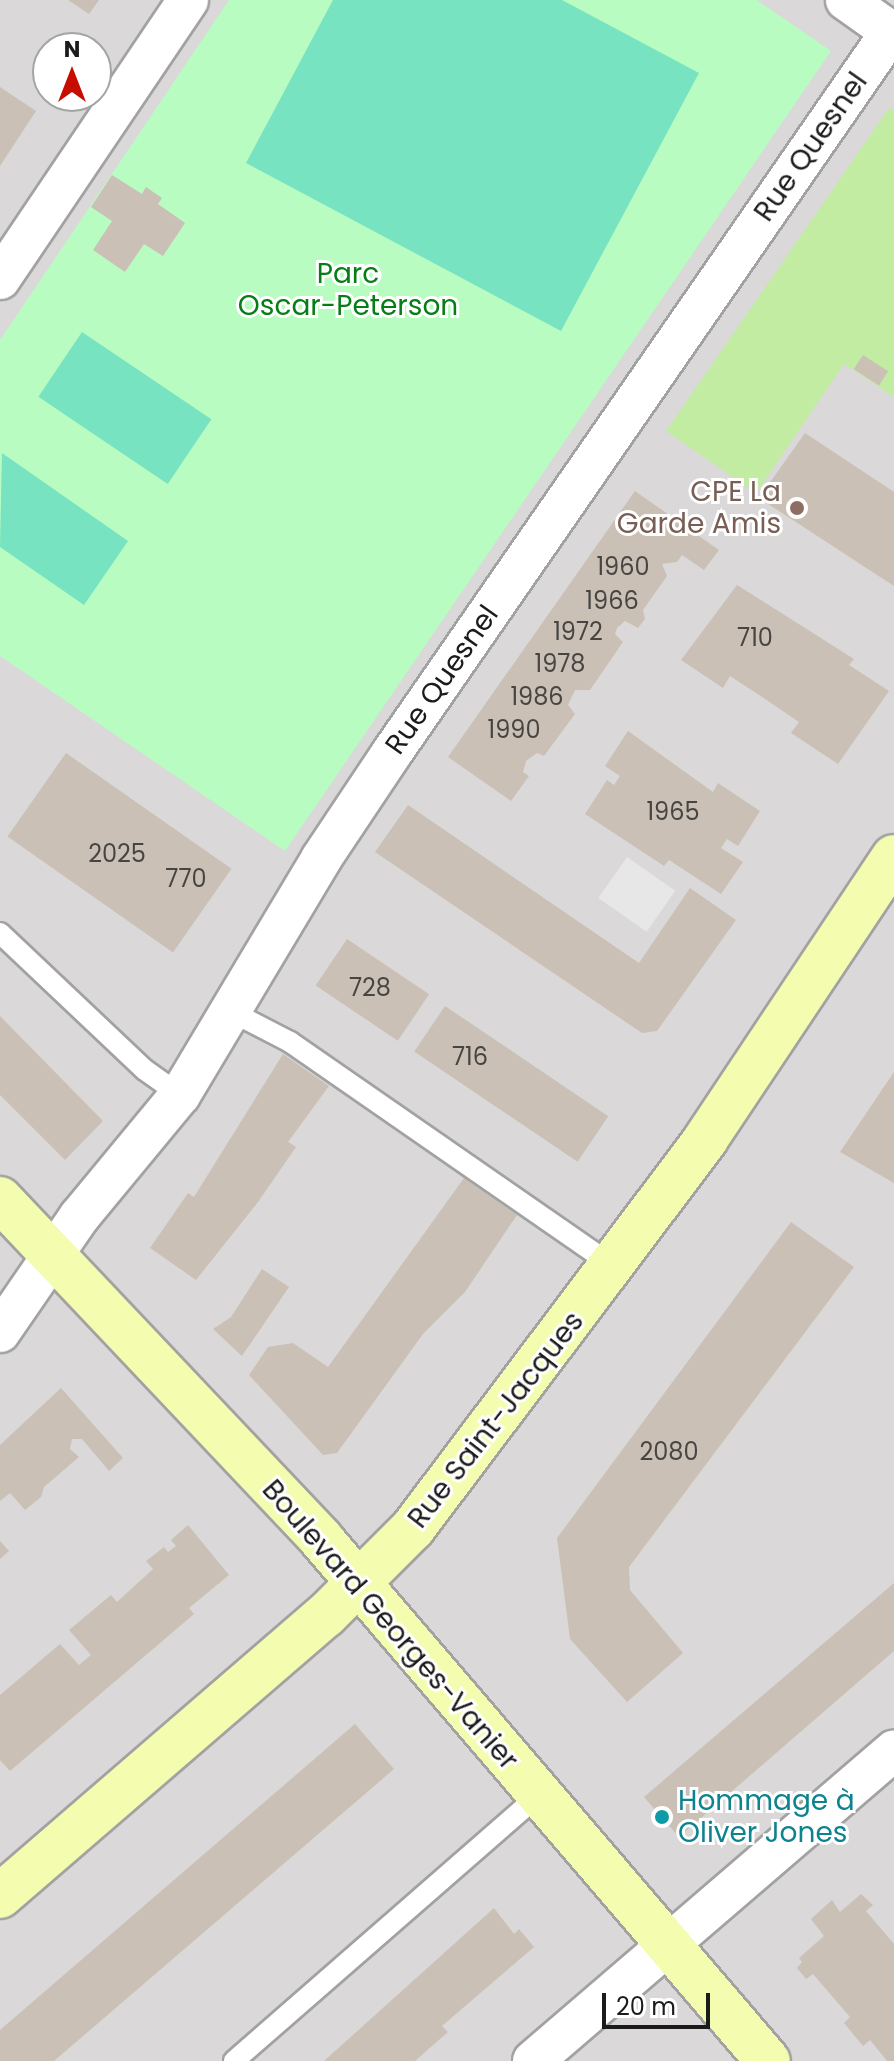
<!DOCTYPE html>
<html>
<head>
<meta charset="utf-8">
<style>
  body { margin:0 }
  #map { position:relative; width:894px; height:2061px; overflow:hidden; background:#eeeae0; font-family:Poppins,sans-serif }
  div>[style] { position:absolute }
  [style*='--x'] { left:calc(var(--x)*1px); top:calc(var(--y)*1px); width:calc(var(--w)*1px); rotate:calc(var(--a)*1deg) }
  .residential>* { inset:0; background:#dad8d8 }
  .grass>* { inset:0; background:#c2eca2 }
  .park>* { inset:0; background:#b8fcc2 }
  .pitch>* { inset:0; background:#78e3c0; transform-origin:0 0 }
  .parking>* { inset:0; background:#e7e7e7; transform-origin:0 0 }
  .building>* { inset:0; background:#cac0b6; transform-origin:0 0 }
  .roads { filter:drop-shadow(2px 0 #a2a2a2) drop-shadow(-2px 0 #a2a2a2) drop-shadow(0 2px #a2a2a2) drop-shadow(0 -2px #a2a2a2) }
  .lane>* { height:20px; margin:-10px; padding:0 10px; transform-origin:10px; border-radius:10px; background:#fff }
  .street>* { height:40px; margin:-20px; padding:0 20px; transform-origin:20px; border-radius:20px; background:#fff }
  .secondary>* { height:44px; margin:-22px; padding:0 22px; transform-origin:22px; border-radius:22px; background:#f4fdaf }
  .dots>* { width:22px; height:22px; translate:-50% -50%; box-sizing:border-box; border:4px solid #fff; border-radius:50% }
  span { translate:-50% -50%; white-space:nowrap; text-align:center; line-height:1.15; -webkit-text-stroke:6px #fff; paint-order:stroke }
  .number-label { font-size:24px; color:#474442 }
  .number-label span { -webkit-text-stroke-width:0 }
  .street-label { font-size:28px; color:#1b1b1b }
  .park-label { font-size:28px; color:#057e16 }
  .education-label { font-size:28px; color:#785e54 }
  .right { translate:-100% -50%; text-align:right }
  .culture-label { font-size:28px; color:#0d838f }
  .left { translate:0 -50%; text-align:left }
  .north { position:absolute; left:32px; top:32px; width:80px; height:80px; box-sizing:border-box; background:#fff; border:2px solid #a4a4a4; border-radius:50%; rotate:0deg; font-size:22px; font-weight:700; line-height:32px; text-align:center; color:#1b1b1b }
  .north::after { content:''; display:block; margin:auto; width:28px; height:36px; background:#c70c00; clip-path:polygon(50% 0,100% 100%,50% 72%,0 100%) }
  .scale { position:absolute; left:602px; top:1993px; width:108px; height:36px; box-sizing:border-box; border:4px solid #1b1b1b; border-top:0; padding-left:10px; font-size:24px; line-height:28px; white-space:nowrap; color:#1b1b1b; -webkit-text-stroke:6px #fff; paint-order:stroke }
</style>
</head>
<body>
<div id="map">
  <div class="residential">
    <div style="clip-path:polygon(evenodd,0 0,894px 0,894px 2061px,0 2061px,0 0,48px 48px,96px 48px,96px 96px,48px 96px,48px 48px)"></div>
  </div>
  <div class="grass">
    <div style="clip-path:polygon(889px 108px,894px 111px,894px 397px,844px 364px,756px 493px,666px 431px)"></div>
  </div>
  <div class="park">
    <div style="clip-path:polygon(229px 0,757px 0,831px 51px,285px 851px,0 656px,0 340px)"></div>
  </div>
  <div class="pitch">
    <div style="clip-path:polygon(333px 0,562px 0,699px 73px,561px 331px,246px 163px)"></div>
    <div style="left:82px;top:332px;width:156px;height:78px;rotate:34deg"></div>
    <div style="clip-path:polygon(2px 453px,128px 541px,84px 605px,0 547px)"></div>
  </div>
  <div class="parking">
    <div style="left:627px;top:857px;width:59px;height:50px;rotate:35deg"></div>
  </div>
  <div class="building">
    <div style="clip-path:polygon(68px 0,99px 0,89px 14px)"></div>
    <div style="clip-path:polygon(0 87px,36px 111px,0 166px)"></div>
    <div style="clip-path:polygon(112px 175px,142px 194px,146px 187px,162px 198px,158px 204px,185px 223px,163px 256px,144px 244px,125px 272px,93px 250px,112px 221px,91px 207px)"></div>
    <div style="left:863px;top:355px;width:30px;height:17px;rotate:33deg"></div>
    <div style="clip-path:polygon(805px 433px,894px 492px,894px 586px,759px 498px)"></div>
    <div style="clip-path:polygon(635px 491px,719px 550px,704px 570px,682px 555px,677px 562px,662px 564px,667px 576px,643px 610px,645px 619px,638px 628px,625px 621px,617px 628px,615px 634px,623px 642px,590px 690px,575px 690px,568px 705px,575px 714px,544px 756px,537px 753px,526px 761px,523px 772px,529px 776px,511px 801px,448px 757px)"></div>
    <div style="clip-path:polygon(737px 585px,854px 659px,849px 665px,889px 691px,838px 764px,791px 733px,799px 722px,765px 699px,730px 676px,723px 688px,681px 660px)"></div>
    <div style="clip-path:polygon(628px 731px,713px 792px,718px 783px,760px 811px,738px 846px,727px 839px,721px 848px,743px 862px,721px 894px,669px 860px,664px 866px,585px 814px,607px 780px,614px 785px,620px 776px,605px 766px)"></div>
    <div style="left:66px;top:753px;width:202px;height:102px;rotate:35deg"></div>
    <div style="clip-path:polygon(408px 805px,639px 963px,690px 888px,736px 920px,657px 1031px,642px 1033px,375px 852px)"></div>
    <div style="left:347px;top:939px;width:99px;height:56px;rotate:34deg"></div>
    <div style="left:445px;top:1006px;width:197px;height:55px;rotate:34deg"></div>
    <div style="clip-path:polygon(0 1016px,103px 1121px,65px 1160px,0 1095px)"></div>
    <div style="clip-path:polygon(283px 1054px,329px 1086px,288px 1142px,296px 1147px,258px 1202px,196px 1280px,150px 1248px,188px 1193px,194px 1197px)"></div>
    <div style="clip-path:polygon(894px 1072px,894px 1183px,840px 1152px)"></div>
    <div style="clip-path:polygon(464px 1178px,517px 1215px,465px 1292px,423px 1334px,337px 1453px,323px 1455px,249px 1375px,268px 1347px,293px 1343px,328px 1367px)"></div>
    <div style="clip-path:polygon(791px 1222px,854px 1267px,629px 1567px,630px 1590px,683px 1653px,627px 1702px,570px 1639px,557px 1538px)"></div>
    <div style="clip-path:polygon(262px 1269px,289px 1287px,242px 1356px,213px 1329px,231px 1317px)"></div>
    <div style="clip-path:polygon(61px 1388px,123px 1458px,109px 1471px,82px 1439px,72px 1439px,70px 1449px,79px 1457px,44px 1487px,41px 1497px,25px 1510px,10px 1493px,0 1501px,0 1445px)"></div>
    <div style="clip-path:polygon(188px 1525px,229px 1575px,189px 1608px,194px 1614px,10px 1771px,0 1760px,0 1695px,60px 1644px,79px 1665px,91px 1655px,69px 1630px,111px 1595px,117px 1602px,153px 1569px,146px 1561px,164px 1547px,168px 1552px,176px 1546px,171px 1540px)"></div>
    <div style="clip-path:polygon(0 1541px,9px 1551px,0 1559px)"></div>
    <div style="clip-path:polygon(894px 1583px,894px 1651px,679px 1837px,644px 1797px)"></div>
    <div style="clip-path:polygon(355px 1724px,394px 1769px,54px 2061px,0 2061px,0 2030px)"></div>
    <div style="clip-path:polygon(861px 1894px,873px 1905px,866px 1911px,894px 1944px,894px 2061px,887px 2061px,870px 2040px,863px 2046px,844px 2023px,850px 2017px,813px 1974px,806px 1979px,797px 1968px,802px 1962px,799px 1958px,824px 1936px,811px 1919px,832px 1900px,840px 1912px)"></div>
    <div style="clip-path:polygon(494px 1908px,514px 1934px,519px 1929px,534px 1947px,442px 2026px,448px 2032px,415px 2061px,324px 2061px)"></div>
  </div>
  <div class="roads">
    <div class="lane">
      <div style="--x:0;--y:933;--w:199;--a:43.4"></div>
      <div style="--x:145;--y:1070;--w:43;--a:35.5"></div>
      <div style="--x:232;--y:1012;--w:65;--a:27.3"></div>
      <div style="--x:290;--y:1042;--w:393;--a:34.7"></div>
      <div style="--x:234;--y:2061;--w:403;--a:-41.1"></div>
    </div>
    <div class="street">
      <div style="--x:846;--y:0;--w:59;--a:35.3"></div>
      <div style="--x:0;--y:279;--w:336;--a:-56"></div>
      <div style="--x:0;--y:1332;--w:140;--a:-55.5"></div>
      <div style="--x:79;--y:1217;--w:158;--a:-50.4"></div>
      <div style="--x:180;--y:1095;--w:275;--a:-59.1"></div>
      <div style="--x:321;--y:859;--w:126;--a:-56.3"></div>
      <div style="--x:391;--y:754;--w:878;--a:-55.3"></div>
      <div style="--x:533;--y:2061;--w:476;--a:-40.7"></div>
    </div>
    <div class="secondary">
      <div style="--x:0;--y:1199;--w:468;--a:46.6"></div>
      <div style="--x:321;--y:1539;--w:687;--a:49.43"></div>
      <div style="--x:0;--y:1896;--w:430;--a:-40.8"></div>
      <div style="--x:326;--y:1615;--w:123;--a:-45"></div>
      <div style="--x:413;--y:1528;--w:486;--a:-53"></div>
      <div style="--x:705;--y:1140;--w:340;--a:-56.3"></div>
    </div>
  </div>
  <div class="dots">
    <div style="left:797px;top:508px;background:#8d6e63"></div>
    <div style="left:662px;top:1817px;background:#0f9aa8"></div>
  </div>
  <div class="number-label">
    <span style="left:623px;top:567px">1960</span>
    <span style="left:612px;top:601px">1966</span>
    <span style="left:578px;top:632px">1972</span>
    <span style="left:755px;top:638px">710</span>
    <span style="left:560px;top:664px">1978</span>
    <span style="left:537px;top:697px">1986</span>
    <span style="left:514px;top:730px">1990</span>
    <span style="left:673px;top:812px">1965</span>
    <span style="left:117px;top:854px">2025</span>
    <span style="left:186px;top:879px">770</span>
    <span style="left:370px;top:988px">728</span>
    <span style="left:470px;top:1057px">716</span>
    <span style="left:669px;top:1452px">2080</span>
  </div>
  <div class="street-label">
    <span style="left:811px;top:147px;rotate:-55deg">Rue Quesnel</span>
    <span style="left:442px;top:680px;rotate:-55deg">Rue Quesnel</span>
    <span style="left:496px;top:1420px;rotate:-52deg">Rue Saint-Jacques</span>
    <span style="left:390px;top:1625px;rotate:49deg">Boulevard Georges-Vanier</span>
  </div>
  <div class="park-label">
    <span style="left:348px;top:290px">Parc<br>Oscar-Peterson</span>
  </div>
  <div class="education-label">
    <span class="right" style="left:781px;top:508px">CPE La<br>Garde Amis</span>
  </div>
  <div class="culture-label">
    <span class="left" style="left:678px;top:1817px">Hommage à<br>Oliver Jones</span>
  </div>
  <div class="north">N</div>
  <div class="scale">20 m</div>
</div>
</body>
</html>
